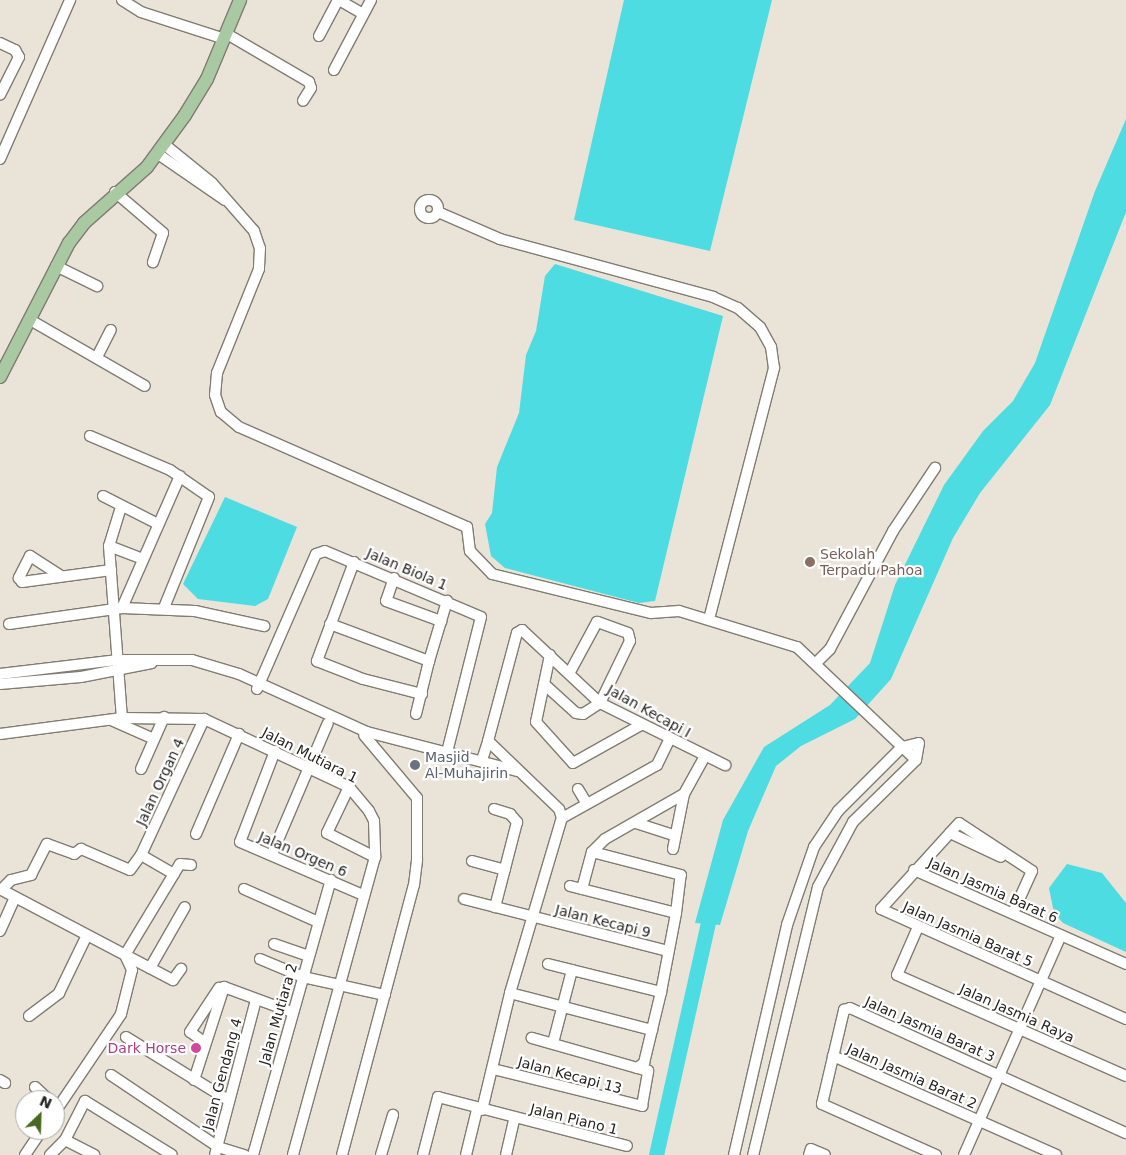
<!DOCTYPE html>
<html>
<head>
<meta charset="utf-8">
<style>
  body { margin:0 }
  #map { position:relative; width:1126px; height:1155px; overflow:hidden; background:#e9e3d8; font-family:"DejaVu Sans",sans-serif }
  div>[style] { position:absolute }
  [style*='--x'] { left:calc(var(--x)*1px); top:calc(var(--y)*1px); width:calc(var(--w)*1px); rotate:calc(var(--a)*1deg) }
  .water>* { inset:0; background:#4ddce1 }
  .river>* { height:15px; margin:-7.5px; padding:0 7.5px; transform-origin:7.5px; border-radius:7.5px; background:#4ddce1 }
  .roads { filter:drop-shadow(1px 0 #817c72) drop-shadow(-1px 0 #817c72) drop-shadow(0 1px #817c72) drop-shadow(0 -1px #817c72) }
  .minor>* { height:10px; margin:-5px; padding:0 5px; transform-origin:5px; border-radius:5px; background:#fff }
  .minor>.ring { margin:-5px; padding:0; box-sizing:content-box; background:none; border:10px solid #fff; border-radius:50% }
  .major>* { height:12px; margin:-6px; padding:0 6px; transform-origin:6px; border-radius:6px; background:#a8c9a1 }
  .dots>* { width:14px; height:14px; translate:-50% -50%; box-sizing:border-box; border:2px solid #fff; border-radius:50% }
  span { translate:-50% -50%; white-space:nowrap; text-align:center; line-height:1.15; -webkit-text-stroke:4.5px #fff; paint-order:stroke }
  .education-label { font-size:14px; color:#785e54 }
  .left { translate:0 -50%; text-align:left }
  .street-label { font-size:14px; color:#262420 }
  .worship-label { font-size:14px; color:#5b616d }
  .hotel-label { font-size:14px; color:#b23c85 }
  .right { translate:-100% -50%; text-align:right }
  .north { position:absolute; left:15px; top:1090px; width:50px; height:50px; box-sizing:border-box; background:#fff; border:1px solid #a8a7a6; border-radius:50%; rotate:24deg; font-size:14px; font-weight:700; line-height:20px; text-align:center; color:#262420 }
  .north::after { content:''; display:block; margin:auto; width:18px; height:22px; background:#47681e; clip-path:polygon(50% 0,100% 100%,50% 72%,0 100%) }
</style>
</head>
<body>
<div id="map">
  <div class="water">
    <div style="clip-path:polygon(624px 0,772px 0,710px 251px,574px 220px)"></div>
    <div style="clip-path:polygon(1126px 119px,1126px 212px,1050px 405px,980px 493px,953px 538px,891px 679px,855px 719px,801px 746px,776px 766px,748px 831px,720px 925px,695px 923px,723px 820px,764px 747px,830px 705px,870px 663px,895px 585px,944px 485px,983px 431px,1013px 401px,1035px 363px,1095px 191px)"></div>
    <div style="clip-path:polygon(555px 264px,723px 316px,655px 601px,639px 603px,505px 568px,491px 556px,485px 524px,492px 513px,497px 467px,519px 413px,526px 355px,536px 331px,545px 276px)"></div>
    <div style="clip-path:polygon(225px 497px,297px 527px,268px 599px,255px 606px,198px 599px,183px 584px)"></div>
    <div style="clip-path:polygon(1067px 864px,1102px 873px,1126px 903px,1126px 952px,1063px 923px,1054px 913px,1049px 888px)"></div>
  </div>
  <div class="river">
    <div style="--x:656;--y:1155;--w:256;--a:-77.4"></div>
  </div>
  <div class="roads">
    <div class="minor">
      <div style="--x:122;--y:0;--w:22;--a:32"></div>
      <div style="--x:141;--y:12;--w:88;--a:17.8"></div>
      <div style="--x:339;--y:0;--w:28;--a:30"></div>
      <div style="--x:227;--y:34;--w:95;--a:30.3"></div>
      <div style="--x:309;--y:82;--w:6;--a:72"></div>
      <div style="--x:311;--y:88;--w:15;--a:122"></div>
      <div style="--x:319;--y:36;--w:41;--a:-62.2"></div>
      <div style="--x:0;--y:43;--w:17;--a:25"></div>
      <div style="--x:15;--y:50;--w:8;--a:60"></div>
      <div style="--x:19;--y:57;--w:42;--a:116.6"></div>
      <div style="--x:334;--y:70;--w:79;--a:-62.1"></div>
      <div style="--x:165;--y:145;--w:60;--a:39"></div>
      <div style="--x:212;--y:183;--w:64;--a:48.8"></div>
      <div style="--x:254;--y:231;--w:18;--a:71"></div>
      <div style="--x:260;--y:248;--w:21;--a:93"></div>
      <div style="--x:259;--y:269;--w:112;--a:112"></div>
      <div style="--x:217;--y:373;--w:22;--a:95"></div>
      <div style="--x:215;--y:395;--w:18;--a:71"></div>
      <div style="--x:221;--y:412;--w:23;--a:40"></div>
      <div style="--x:239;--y:427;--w:249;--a:23.7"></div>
      <div style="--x:467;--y:527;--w:24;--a:83"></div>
      <div style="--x:470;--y:551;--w:32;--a:46"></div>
      <div style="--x:492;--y:574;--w:164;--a:13.8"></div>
      <div style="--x:651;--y:613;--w:28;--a:-4"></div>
      <div style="--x:679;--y:611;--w:123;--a:17"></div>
      <div style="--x:797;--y:647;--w:164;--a:43.5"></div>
      <div style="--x:158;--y:154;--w:81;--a:34.5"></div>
      <div style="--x:0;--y:159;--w:174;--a:-66.2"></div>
      <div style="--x:115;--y:192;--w:63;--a:40.5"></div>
      <div style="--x:163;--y:233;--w:31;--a:109"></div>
      <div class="ring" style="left:420px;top:200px;width:8px;height:8px"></div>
      <div style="--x:438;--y:212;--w:68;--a:23.5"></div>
      <div style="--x:500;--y:239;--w:221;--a:15.2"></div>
      <div style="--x:713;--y:297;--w:27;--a:24"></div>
      <div style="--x:738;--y:308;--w:29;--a:41"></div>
      <div style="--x:760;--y:327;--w:23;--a:61"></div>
      <div style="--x:771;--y:347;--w:21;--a:82"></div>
      <div style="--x:774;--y:368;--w:259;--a:104.5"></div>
      <div style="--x:56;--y:266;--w:46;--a:26"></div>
      <div style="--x:32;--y:321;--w:130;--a:29.9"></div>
      <div style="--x:98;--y:355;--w:28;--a:-63"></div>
      <div style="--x:90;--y:436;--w:87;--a:23"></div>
      <div style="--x:170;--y:470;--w:47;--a:34.7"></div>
      <div style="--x:209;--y:497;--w:120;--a:112.1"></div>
      <div style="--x:103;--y:496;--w:62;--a:27"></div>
      <div style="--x:121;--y:507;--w:41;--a:107.1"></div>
      <div style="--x:109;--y:546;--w:172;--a:85.7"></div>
      <div style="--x:109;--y:546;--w:36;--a:21"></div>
      <div style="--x:354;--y:562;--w:106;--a:110.5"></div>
      <div style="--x:317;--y:661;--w:49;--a:21.4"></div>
      <div style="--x:363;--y:679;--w:61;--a:14.3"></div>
      <div style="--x:61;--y:576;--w:37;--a:-147"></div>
      <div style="--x:30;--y:556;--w:25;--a:117"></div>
      <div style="--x:19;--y:578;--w:5;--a:53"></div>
      <div style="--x:22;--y:582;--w:90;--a:-7.7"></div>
      <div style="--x:394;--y:578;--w:24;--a:109"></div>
      <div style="--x:386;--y:601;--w:59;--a:20"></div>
      <div style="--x:122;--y:608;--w:144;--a:-66.3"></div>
      <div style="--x:9;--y:624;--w:114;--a:-8.1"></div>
      <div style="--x:122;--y:608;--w:73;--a:2.4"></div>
      <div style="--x:195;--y:611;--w:71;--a:12.3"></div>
      <div style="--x:330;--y:624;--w:106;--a:20.5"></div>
      <div style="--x:429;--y:661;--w:63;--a:-73.3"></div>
      <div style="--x:550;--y:655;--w:68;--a:101.8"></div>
      <div style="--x:536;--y:722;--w:55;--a:47.9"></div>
      <div style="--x:573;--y:763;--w:78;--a:-29.2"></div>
      <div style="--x:816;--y:663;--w:20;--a:-45"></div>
      <div style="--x:830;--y:649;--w:134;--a:-61.9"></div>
      <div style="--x:893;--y:531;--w:76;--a:-56.3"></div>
      <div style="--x:0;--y:674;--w:119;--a:-6.8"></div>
      <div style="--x:118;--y:660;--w:74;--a:0"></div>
      <div style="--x:192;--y:660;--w:49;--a:16.6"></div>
      <div style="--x:239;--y:674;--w:141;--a:24.4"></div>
      <div style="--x:367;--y:732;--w:156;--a:14.5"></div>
      <div style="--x:0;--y:684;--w:81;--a:-4.9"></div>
      <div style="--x:81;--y:677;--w:72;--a:-11.2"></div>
      <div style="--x:544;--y:684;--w:43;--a:42.2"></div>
      <div style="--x:576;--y:713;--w:7;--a:8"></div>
      <div style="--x:583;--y:714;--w:20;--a:-33"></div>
      <div style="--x:600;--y:703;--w:69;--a:-64.2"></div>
      <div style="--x:630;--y:641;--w:8;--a:-104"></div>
      <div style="--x:628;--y:633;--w:33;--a:-160"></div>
      <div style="--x:597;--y:622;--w:57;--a:118.4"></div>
      <div style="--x:257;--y:689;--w:147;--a:-66.4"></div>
      <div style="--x:316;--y:554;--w:9;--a:-18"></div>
      <div style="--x:325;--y:551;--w:169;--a:22.9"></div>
      <div style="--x:481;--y:617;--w:139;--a:104.1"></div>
      <div style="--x:416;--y:714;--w:55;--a:-76.2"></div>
      <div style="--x:111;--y:720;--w:47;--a:23.8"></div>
      <div style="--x:0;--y:734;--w:123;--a:-7.5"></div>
      <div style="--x:122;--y:718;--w:82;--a:0.7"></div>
      <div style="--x:204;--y:719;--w:160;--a:25.1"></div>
      <div style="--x:349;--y:787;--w:31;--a:50"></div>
      <div style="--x:369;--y:811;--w:11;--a:63"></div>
      <div style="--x:374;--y:821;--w:36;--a:88"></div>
      <div style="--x:375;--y:857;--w:309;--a:105.4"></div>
      <div style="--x:275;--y:751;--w:97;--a:111"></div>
      <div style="--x:240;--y:842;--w:134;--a:23.3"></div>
      <div style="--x:482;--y:760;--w:20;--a:-72"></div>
      <div style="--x:141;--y:769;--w:57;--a:-66.1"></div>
      <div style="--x:349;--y:787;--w:51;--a:115.6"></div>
      <div style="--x:327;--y:833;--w:54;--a:26.6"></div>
      <div style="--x:578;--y:789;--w:17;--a:59"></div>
      <div style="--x:494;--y:809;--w:17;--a:17"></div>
      <div style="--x:510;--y:814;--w:11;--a:49"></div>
      <div style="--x:517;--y:822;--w:88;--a:104.5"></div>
      <div style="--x:562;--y:818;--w:109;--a:-29.2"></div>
      <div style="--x:657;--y:765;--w:28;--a:-64"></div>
      <div style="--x:636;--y:823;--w:40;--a:18"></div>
      <div style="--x:950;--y:833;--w:56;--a:25.2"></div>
      <div style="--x:196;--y:834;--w:109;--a:-66.7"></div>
      <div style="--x:673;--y:849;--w:56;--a:-78.7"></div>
      <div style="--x:684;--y:794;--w:43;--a:-61.1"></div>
      <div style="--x:272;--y:854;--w:142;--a:-66.9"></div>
      <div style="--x:141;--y:855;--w:38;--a:30"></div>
      <div style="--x:472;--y:861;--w:34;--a:15"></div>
      <div style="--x:914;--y:870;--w:232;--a:23.9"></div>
      <div style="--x:1032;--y:871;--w:87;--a:-146.7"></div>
      <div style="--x:959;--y:823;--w:116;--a:132.2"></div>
      <div style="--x:881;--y:909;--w:269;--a:24.2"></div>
      <div style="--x:570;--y:886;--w:109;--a:14.3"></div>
      <div style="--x:676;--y:913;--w:38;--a:-83"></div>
      <div style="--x:681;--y:875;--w:92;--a:-165.5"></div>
      <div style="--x:592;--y:852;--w:18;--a:-45"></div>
      <div style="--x:605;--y:839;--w:91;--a:-29.7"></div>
      <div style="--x:0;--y:889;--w:170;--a:27.8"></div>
      <div style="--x:150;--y:968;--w:70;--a:-60.2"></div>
      <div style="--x:244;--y:889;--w:79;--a:24"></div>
      <div style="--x:582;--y:889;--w:38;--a:-75"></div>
      <div style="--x:1;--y:890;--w:14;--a:-45"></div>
      <div style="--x:11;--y:880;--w:21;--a:-14"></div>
      <div style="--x:31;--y:875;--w:35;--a:-63"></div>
      <div style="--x:47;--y:844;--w:29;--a:20"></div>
      <div style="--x:74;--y:854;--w:9;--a:-36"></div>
      <div style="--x:81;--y:849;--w:53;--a:23.2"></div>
      <div style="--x:130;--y:870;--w:19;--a:-54"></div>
      <div style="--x:141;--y:855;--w:150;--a:-65.1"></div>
      <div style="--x:464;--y:899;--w:211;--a:14.3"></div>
      <div style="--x:1013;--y:913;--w:46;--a:-65.7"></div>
      <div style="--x:918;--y:927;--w:52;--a:113.6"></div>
      <div style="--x:897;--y:975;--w:250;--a:23.8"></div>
      <div style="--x:0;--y:931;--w:36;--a:-66"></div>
      <div style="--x:274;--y:944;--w:36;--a:19"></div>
      <div style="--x:260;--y:959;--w:47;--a:22.7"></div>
      <div style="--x:303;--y:977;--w:84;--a:12.4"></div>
      <div style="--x:548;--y:964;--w:25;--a:14"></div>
      <div style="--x:150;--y:968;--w:26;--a:28"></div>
      <div style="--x:173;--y:980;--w:14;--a:-54"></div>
      <div style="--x:224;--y:987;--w:72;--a:20.2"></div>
      <div style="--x:510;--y:993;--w:147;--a:14.6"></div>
      <div style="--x:29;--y:1016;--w:38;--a:-37"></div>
      <div style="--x:59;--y:993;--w:64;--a:-64.2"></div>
      <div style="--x:126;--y:1037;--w:120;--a:31.7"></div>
      <div style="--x:204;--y:1042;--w:17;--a:-144"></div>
      <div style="--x:190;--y:1032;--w:53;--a:-56.6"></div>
      <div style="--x:553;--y:1043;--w:75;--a:-75.4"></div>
      <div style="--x:572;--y:970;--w:92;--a:13.9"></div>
      <div style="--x:661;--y:992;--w:80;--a:-79.2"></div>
      <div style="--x:833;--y:1056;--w:244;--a:23.9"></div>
      <div style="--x:637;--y:1068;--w:9;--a:-36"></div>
      <div style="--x:644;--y:1063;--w:73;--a:-76.5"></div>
      <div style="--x:493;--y:1069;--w:154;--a:13.9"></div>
      <div style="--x:642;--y:1106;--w:36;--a:-80"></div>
      <div style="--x:648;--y:1071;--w:121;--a:-164.1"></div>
      <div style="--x:111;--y:1075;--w:129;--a:33.9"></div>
      <div style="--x:218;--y:1147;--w:28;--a:17"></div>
      <div style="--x:0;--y:1080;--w:6;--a:31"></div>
      <div style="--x:194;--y:1080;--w:98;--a:-72.1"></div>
      <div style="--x:35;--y:1087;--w:19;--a:43"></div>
      <div style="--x:482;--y:1110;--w:120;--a:-76.5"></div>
      <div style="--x:510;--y:993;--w:183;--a:-73.5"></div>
      <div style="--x:562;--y:818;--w:9;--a:-108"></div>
      <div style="--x:559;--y:809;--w:98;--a:-136.2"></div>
      <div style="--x:488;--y:741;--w:112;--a:-75"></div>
      <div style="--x:517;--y:633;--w:6;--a:-31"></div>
      <div style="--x:522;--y:630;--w:107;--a:43.1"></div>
      <div style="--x:600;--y:703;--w:140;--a:26.4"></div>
      <div style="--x:55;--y:1112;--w:118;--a:-56"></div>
      <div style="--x:121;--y:1014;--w:45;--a:-76"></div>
      <div style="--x:132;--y:970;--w:17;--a:-115"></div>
      <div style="--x:125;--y:955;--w:106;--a:-58.9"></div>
      <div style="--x:180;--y:864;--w:11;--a:5"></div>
      <div style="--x:65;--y:1140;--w:33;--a:27"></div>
      <div style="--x:25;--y:1155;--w:30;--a:-56"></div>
      <div style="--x:50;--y:1155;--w:21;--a:-45"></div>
      <div style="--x:65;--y:1140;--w:44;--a:-62.9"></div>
      <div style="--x:85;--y:1101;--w:102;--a:31.8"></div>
      <div style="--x:215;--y:1155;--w:160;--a:-75.2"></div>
      <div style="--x:253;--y:1155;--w:286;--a:-74.2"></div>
      <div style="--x:342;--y:1155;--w:279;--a:-75.1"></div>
      <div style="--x:414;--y:885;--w:26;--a:-83"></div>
      <div style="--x:417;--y:859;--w:61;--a:-90"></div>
      <div style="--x:417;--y:798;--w:82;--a:-130.1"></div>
      <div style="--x:381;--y:1155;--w:42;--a:-73.3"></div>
      <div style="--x:423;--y:1155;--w:60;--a:-75.5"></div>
      <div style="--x:438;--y:1097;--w:195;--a:14.5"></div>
      <div style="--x:466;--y:1155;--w:46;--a:-76.3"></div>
      <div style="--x:506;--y:1155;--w:37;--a:-77"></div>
      <div style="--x:734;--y:1155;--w:236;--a:-77"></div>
      <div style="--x:787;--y:925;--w:83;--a:-70.9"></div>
      <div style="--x:814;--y:847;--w:43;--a:-56.3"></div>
      <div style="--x:838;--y:811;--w:91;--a:-45"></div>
      <div style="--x:902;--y:747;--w:17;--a:-13"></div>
      <div style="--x:919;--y:743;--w:17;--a:100"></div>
      <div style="--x:916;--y:760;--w:88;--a:135.5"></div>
      <div style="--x:853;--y:822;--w:74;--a:118.3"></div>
      <div style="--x:818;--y:887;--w:276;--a:103.6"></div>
      <div style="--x:809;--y:1155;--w:6;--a:-72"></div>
      <div style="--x:811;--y:1149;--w:15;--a:23"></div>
      <div style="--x:936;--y:1155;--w:125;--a:-155.9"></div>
      <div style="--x:822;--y:1104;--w:97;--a:-76.8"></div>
      <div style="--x:844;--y:1010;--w:6;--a:-18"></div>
      <div style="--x:850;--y:1008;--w:303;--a:24.4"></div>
      <div style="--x:964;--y:1155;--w:240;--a:-66.2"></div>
    </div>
    <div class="major">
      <div style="--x:0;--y:377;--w:151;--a:-62.8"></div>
      <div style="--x:69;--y:243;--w:25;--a:-53"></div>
      <div style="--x:84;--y:223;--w:84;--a:-41.6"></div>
      <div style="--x:147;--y:167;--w:64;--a:-53.8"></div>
      <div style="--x:185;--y:115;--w:42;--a:-58.6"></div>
      <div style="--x:207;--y:79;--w:86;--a:-67.3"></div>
    </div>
  </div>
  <div class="dots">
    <div style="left:810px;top:562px;background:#8d6e63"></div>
    <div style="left:415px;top:765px;background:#6b7280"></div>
    <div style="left:196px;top:1048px;background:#d1479c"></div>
  </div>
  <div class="education-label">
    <span class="left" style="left:820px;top:562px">Sekolah<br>Terpadu Pahoa</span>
  </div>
  <div class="street-label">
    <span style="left:407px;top:569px;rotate:23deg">Jalan Biola 1</span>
    <span style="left:649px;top:711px;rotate:29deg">Jalan Kecapi I</span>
    <span style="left:310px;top:755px;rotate:27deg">Jalan Mutiara 1</span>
    <span style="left:160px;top:782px;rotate:-65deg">Jalan Organ 4</span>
    <span style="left:303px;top:854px;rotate:23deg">Jalan Orgen 6</span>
    <span style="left:993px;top:890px;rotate:24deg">Jalan Jasmia Barat 6</span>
    <span style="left:603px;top:921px;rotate:14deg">Jalan Kecapi 9</span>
    <span style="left:968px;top:934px;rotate:24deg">Jalan Jasmia Barat 5</span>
    <span style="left:1017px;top:1013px;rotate:24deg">Jalan Jasmia Raya</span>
    <span style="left:278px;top:1014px;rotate:-74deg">Jalan Mutiara 2</span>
    <span style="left:930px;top:1029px;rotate:24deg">Jalan Jasmia Barat 3</span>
    <span style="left:222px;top:1074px;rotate:-75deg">Jalan Gendang 4</span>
    <span style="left:570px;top:1075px;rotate:15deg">Jalan Kecapi 13</span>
    <span style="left:912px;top:1076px;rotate:24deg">Jalan Jasmia Barat 2</span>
    <span style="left:574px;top:1119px;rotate:14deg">Jalan Piano 1</span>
  </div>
  <div class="worship-label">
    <span class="left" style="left:425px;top:765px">Masjid<br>Al-Muhajirin</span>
  </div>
  <div class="hotel-label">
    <span class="right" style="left:186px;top:1048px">Dark Horse</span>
  </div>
  <div class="north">N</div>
</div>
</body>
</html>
